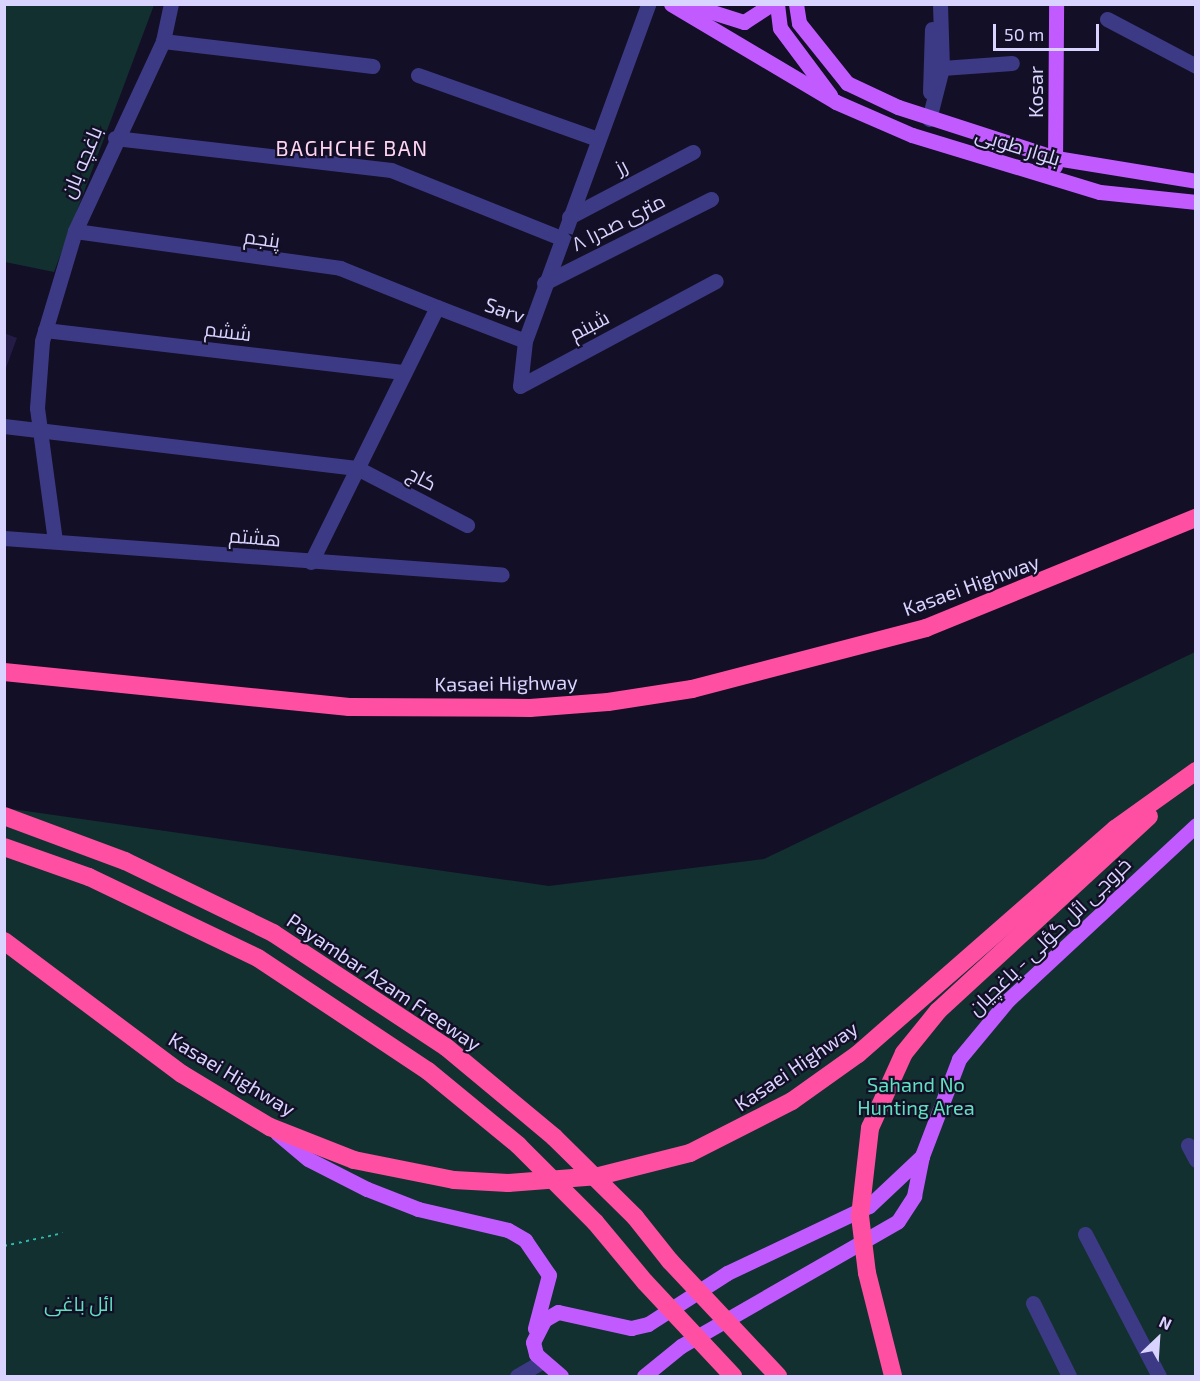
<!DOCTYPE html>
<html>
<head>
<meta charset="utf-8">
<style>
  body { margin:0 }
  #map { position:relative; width:1200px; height:1381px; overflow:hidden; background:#130f26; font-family:"Exo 2",Cairo,sans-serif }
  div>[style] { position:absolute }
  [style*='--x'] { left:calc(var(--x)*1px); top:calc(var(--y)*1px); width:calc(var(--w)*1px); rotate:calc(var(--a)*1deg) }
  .green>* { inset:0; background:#12302f }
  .building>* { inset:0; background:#241b47 }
  .path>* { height:2px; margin-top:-1px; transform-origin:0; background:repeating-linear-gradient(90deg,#2fb8b0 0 3px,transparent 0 7.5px) }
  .minor>* { height:15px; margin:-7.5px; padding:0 7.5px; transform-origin:7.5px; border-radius:7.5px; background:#3d3a85 }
  .major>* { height:15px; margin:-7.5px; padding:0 7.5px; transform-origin:7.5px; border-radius:7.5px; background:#c25bff }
  .highway>* { height:18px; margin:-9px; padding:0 9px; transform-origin:9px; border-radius:9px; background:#ff4fa3 }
  .highway-bridge>* { height:18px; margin:-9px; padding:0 9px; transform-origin:9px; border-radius:9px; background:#ff4fa3 }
  span { translate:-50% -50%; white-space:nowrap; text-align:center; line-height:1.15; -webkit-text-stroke:4.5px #130f26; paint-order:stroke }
  .street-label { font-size:20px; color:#d9d4ff }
  .park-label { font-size:20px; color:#5fe0c0 }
  .neighbourhood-label { font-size:21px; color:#ffd6f0; letter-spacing:1.5px }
  .frame { position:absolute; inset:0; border:6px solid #d9d4ff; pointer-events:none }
  .north { position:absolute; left:1128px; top:1309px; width:60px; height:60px; -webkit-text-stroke:4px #130f26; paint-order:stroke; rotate:25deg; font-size:16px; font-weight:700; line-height:24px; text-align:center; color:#d9d4ff }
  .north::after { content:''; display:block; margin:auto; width:21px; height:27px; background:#d9d4ff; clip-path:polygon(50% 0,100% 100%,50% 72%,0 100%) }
  .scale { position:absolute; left:993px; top:24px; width:106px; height:27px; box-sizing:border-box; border:3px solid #d9d4ff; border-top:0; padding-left:8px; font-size:18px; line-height:21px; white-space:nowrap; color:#d9d4ff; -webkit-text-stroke:4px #130f26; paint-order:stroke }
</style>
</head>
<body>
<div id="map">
  <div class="green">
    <div style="clip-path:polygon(4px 5px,154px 5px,54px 272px,5px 262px)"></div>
    <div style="clip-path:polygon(1195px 652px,1195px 1376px,5px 1376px,5px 808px,549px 886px,764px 859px)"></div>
  </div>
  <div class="building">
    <div style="clip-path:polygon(4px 333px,17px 338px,6px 368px,4px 368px)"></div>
  </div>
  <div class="path">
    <div style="--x:4;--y:1246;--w:60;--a:-12.4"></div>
  </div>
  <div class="minor">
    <div style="--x:1107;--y:19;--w:101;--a:27.8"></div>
    <div style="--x:163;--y:41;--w:211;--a:6.8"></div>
    <div style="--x:942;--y:68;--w:70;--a:-4.1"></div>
    <div style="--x:418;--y:75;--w:191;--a:19.6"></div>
    <div style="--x:930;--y:92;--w:63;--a:-88.2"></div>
    <div style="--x:929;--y:119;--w:53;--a:-75.7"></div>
    <div style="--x:942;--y:68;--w:64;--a:-91.8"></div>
    <div style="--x:115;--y:138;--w:278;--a:6.6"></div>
    <div style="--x:391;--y:170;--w:183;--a:21.8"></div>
    <div style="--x:569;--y:217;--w:140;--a:-27.7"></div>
    <div style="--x:75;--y:231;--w:268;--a:7.9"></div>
    <div style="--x:340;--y:268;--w:105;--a:21.9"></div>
    <div style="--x:544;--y:283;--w:187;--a:-26.7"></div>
    <div style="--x:45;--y:330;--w:362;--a:6.7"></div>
    <div style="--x:525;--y:341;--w:45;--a:96.3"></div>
    <div style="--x:520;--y:386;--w:222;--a:-28.2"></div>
    <div style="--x:4;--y:426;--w:355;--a:6.8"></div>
    <div style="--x:357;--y:468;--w:124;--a:27.4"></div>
    <div style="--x:4;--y:538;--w:499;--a:4.2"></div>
    <div style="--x:55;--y:541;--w:134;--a:-97.7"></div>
    <div style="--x:37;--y:408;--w:67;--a:-85.7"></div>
    <div style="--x:42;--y:341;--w:115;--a:-73.3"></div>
    <div style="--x:75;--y:231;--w:209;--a:-65.1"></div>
    <div style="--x:163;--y:41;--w:38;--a:-78"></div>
    <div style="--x:311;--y:562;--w:284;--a:-63.7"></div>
    <div style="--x:437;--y:307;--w:94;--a:21.1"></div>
    <div style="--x:525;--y:341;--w:359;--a:-69.9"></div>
    <div style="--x:1188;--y:1145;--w:17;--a:62"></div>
    <div style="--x:1085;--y:1234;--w:160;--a:62.5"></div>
    <div style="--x:1033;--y:1303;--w:81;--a:63.7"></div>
    <div style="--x:517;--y:1376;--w:30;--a:-30"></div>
  </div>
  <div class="major">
    <div style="--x:671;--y:4;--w:192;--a:30.7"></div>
    <div style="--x:836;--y:102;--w:83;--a:23.5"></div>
    <div style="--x:912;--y:135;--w:196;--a:16.9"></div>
    <div style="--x:1100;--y:192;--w:97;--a:5.9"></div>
    <div style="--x:687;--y:4;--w:60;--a:17.5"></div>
    <div style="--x:744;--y:22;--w:33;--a:-33"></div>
    <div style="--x:777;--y:4;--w:24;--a:83"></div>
    <div style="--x:780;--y:28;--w:84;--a:53.3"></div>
    <div style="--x:796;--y:4;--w:19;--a:81"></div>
    <div style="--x:799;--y:23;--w:77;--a:51.3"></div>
    <div style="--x:847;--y:83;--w:56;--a:25.2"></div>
    <div style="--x:898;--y:107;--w:166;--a:17.9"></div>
    <div style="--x:1056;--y:158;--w:142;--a:9.3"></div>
    <div style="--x:1055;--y:166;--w:162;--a:-89.6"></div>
    <div style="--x:277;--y:1133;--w:40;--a:40"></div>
    <div style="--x:308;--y:1159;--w:66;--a:27"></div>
    <div style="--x:367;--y:1189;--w:55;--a:21.4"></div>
    <div style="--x:418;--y:1209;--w:92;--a:13.1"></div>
    <div style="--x:508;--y:1230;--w:20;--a:30"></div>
    <div style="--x:525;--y:1240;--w:42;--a:55.6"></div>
    <div style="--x:549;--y:1275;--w:55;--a:104.8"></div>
    <div style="--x:561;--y:1376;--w:33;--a:-139"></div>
    <div style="--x:536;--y:1354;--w:12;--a:-104"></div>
    <div style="--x:533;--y:1342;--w:25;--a:-63"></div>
    <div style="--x:544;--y:1320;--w:16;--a:-30"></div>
    <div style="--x:558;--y:1312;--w:75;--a:12.4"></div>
    <div style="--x:631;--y:1328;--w:17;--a:-13"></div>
    <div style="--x:648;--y:1324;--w:94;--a:-32.8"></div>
    <div style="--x:727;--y:1273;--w:157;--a:-25.3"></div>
    <div style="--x:869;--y:1206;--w:73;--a:-43.3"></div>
    <div style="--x:644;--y:1376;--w:48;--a:-39"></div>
    <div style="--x:681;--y:1346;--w:250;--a:-29.9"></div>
    <div style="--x:898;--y:1221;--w:30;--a:-57"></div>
    <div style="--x:914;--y:1196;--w:41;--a:-78.7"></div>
    <div style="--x:922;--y:1156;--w:104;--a:-69.1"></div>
    <div style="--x:959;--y:1059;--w:77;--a:-50.3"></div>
    <div style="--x:1008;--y:1000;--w:257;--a:-42.9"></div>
  </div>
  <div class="highway">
    <div style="--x:4;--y:672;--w:347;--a:5.8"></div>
    <div style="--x:349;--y:707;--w:181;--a:0.3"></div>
    <div style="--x:530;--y:708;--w:78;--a:-4.4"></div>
    <div style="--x:608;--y:702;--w:85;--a:-8.8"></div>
    <div style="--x:692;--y:689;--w:242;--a:-14.6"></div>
    <div style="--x:926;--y:628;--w:292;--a:-22.2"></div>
    <div style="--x:4;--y:816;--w:129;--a:20.4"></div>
    <div style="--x:125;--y:861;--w:165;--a:25.9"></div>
    <div style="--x:273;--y:933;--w:207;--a:33.4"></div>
    <div style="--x:446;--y:1047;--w:141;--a:39.8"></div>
    <div style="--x:4;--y:847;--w:90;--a:19.4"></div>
    <div style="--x:89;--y:877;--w:187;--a:25.6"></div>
    <div style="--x:258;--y:958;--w:204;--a:33.6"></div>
    <div style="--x:428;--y:1071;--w:117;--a:39.4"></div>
    <div style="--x:4;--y:941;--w:222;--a:36.8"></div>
    <div style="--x:182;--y:1074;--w:103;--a:31.1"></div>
    <div style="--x:270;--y:1127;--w:90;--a:21.4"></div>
    <div style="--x:354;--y:1160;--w:102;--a:11.3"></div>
    <div style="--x:454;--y:1180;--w:54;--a:3.2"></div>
    <div style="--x:508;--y:1183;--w:91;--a:-4.4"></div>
    <div style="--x:599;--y:1176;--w:94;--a:-14.2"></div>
    <div style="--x:690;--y:1153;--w:114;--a:-27"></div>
    <div style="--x:792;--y:1101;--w:81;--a:-35.5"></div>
    <div style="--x:858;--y:1054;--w:342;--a:-41.2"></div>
    <div style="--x:1115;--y:829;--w:100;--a:-35.6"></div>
    <div style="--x:870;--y:1128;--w:82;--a:-65.6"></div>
    <div style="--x:904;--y:1053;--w:54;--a:-51"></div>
    <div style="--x:938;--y:1011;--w:287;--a:-42.7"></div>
    <div style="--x:635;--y:1217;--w:56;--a:51.5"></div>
    <div style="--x:595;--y:1222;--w:78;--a:50.2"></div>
    <div style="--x:867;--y:1273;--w:106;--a:75.8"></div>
  </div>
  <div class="highway-bridge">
    <div style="--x:554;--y:1137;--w:114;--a:44.6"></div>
    <div style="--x:518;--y:1145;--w:109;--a:45"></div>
    <div style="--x:670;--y:1261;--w:158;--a:46.8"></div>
    <div style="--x:867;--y:1273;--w:57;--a:-97"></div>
    <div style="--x:860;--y:1216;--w:89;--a:-83.5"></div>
    <div style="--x:645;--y:1282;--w:129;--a:46.9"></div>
  </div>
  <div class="street-label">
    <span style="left:1035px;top:92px;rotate:-90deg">Kosar</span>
    <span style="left:1018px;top:146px;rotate:17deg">بلوار طوبی</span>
    <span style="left:81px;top:162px;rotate:-67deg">باغچه بان</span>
    <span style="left:621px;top:166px;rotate:-28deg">رز</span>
    <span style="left:618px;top:222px;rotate:-27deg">۸ متری صدرا</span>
    <span style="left:262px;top:238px;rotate:8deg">پنجم</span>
    <span style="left:505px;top:310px;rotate:19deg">Sarv</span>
    <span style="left:589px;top:325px;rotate:-28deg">شبنم</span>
    <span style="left:228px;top:331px;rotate:7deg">ششم</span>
    <span style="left:422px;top:478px;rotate:27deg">کاج</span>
    <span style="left:255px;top:537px;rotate:5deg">هشتم</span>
    <span style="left:971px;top:585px;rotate:-20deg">Kasaei Highway</span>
    <span style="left:506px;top:683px;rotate:-1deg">Kasaei Highway</span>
    <span style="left:1049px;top:936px;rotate:-44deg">خروجی ائل گؤلی - یاغچیان</span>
    <span style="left:384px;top:982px;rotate:34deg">Payambar Azam Freeway</span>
    <span style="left:796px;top:1066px;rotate:-34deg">Kasaei Highway</span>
    <span style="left:232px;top:1074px;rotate:31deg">Kasaei Highway</span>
  </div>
  <div class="park-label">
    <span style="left:916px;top:1096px">Sahand No<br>Hunting Area</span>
    <span style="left:79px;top:1303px">ائل باغی</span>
  </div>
  <div class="neighbourhood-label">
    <span style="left:352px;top:148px">BAGHCHE BAN</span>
  </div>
  <div class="frame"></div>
  <div class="north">N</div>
  <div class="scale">50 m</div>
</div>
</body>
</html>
